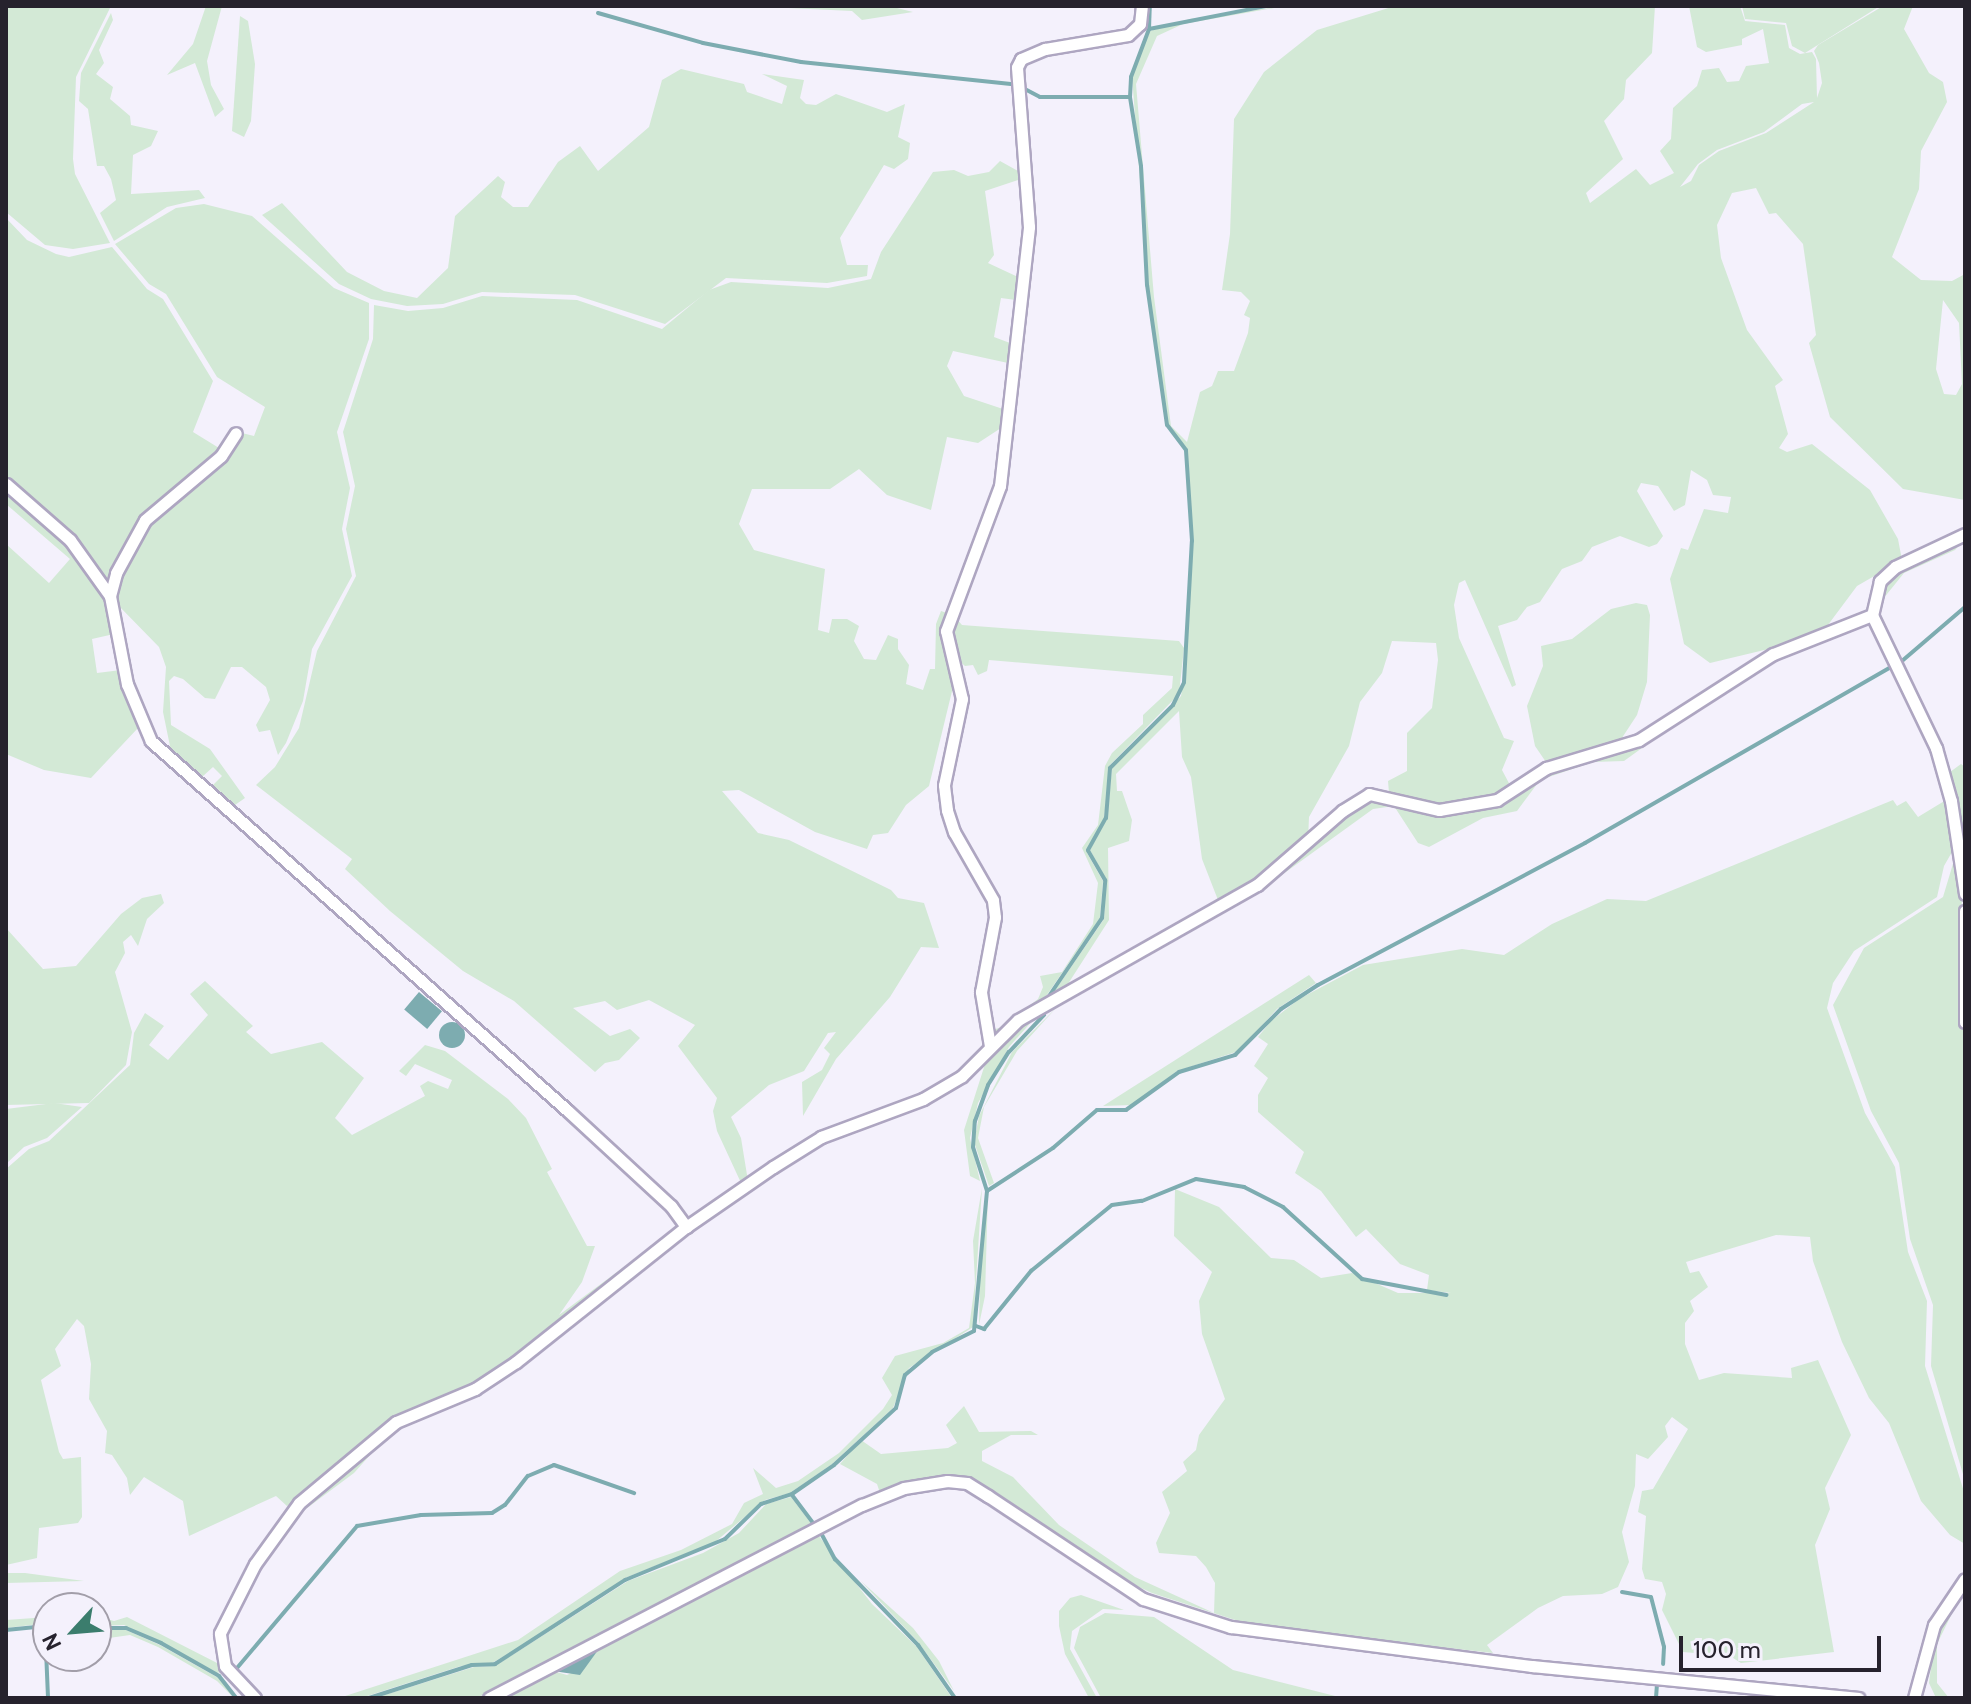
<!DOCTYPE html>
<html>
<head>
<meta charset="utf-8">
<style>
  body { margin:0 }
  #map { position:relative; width:1971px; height:1704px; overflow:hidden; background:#f4f1fc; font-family:Cabin,sans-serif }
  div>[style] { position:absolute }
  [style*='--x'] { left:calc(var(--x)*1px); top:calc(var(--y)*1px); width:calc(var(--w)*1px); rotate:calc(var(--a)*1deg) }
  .green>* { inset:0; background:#d3e9d6 }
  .water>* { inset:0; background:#7dacb0; transform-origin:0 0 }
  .round { border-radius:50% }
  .stream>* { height:4px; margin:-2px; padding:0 2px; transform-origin:2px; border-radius:2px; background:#7dacb0 }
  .roads { filter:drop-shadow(2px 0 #aea6c1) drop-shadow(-2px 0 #aea6c1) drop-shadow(0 2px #aea6c1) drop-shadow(0 -2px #aea6c1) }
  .minor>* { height:11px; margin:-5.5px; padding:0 5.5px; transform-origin:5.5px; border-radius:5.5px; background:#fff }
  span { translate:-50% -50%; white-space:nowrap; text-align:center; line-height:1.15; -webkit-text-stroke:6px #f4f1fc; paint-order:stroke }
  .frame { position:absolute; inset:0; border:8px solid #26222d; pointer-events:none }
  .north { position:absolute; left:32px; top:1592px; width:80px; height:80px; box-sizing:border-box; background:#f4f1fc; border:2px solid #a29ea9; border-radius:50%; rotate:244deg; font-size:22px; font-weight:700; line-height:32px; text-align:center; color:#26222d }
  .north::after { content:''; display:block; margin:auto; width:28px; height:36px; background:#3b7d6d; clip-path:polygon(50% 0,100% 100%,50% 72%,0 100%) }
  .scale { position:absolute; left:1679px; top:1636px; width:202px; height:36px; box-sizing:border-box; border:4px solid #26222d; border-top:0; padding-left:10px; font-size:24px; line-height:28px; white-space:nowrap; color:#26222d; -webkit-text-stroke:6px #f4f1fc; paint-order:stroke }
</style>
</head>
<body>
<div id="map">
  <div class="green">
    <div style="clip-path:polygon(6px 6px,111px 6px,76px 77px,73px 159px,75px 174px,110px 243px,73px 249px,45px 245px,6px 212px)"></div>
    <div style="clip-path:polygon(206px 6px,222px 6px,207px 61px,211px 85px,224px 109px,215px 117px,195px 63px,167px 75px,193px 44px)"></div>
    <div style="clip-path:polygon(743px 6px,889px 6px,913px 12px,862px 20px,852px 11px)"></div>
    <div style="clip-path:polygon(evenodd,1285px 6px,1183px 24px,1157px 36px,1136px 84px,1154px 297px,1171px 426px,1187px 442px,1200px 392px,1212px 386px,1218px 371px,1234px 371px,1248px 333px,1250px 318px,1244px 315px,1250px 301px,1241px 292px,1222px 290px,1230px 234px,1234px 119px,1264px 72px,1317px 30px,1395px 6px,1655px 6px,1652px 53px,1626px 80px,1624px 99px,1604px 121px,1623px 159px,1586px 193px,1590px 203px,1636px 169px,1650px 185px,1674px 173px,1660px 151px,1671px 139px,1673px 108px,1697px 86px,1702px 70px,1719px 68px,1727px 82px,1739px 81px,1746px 66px,1769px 63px,1763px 29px,1742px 39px,1742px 45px,1706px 52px,1697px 47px,1689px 6px,1740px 6px,1745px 21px,1785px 25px,1789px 48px,1800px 54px,1812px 52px,1816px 59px,1817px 98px,1822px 83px,1819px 63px,1814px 51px,1818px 45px,1883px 6px,1913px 6px,1904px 29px,1929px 73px,1943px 82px,1947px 102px,1921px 151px,1919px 189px,1892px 257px,1921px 280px,1952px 281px,1965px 274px,1965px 500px,1903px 489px,1830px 417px,1809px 343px,1816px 335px,1803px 244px,1776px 213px,1769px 214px,1756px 188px,1732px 193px,1717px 225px,1721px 258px,1747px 330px,1783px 380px,1775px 386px,1788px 434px,1779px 448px,1787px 452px,1812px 444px,1870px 490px,1898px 539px,1902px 560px,1857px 586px,1819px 637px,1710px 663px,1684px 644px,1670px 579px,1681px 548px,1688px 550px,1704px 509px,1728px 513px,1731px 497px,1713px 495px,1707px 480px,1691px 470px,1685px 505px,1674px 511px,1658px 486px,1641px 483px,1637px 491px,1663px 536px,1657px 544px,1649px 547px,1620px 536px,1592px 547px,1582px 561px,1562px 569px,1540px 602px,1527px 607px,1517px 620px,1498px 626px,1516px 685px,1512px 687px,1465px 580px,1459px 583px,1454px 605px,1459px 638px,1504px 738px,1514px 741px,1502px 770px,1511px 787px,1459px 808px,1389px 793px,1388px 781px,1407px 771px,1407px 733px,1432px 708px,1438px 660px,1436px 643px,1392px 641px,1382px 673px,1360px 702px,1349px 746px,1309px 817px,1308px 840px,1254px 882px,1218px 900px,1202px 859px,1191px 777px,1182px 757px,1179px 711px,1116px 774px,1117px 791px,1122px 791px,1132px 820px,1129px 841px,1108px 848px,1109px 920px,1066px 987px,1047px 1002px,1104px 919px,1106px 879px,1090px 850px,1107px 818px,1112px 768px,1181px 696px,1186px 664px,1193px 540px,1187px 450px,1168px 425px,1148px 285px,1132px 76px,1150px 31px,1190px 19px,1285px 6px,1814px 102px,1766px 133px,1719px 151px,1699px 165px,1691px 181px,1680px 187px,1698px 164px,1717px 150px,1764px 132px,1802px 104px,1814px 102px,1285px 6px,1943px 300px,1959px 323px,1962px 384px,1956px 395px,1944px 394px,1936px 369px,1943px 300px)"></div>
    <div style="clip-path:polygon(1742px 6px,1880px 6px,1805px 53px,1792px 46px,1786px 23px,1745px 19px)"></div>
    <div style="clip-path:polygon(111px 13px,113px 20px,99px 50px,104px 63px,96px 74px,113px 87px,110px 99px,130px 116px,131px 125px,158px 131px,151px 146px,133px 155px,131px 194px,199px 190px,205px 198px,167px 207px,114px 241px,100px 213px,116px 200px,111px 179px,104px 166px,97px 166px,88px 109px,79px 101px,81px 73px)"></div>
    <div style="clip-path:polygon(240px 16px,248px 21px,255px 64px,251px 121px,244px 137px,232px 131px)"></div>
    <div style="clip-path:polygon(681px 69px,744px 84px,747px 92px,782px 104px,787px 86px,762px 74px,804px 80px,800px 98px,806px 104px,816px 105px,836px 94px,887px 112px,905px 104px,898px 137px,910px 143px,908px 159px,894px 169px,884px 165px,840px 238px,847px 265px,868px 265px,867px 276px,827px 283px,726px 278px,665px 324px,575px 295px,482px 292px,443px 304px,407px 306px,371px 299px,339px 284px,262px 215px,282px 203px,347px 272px,384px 291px,417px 298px,448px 268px,455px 216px,498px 176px,505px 182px,501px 197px,513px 207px,528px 207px,558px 162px,580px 146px,598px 171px,649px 127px,662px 80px)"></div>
    <div style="clip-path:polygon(1000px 161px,1020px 172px,1021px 179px,985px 191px,994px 255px,988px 263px,1018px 277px,1016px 300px,1001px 298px,994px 337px,1010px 343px,1008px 363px,953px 351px,947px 366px,964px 396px,1003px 409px,1001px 428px,978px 443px,947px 437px,931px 510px,887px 495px,859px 469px,830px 489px,752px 489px,739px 524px,754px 550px,825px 569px,818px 630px,829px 633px,832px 619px,847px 619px,859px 626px,854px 641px,864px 659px,876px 660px,888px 635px,898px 639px,898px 649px,909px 665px,906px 684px,923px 690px,930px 669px,935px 669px,936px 624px,941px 611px,947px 613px,942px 629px,954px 683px,929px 786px,906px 805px,888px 833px,873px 835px,867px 849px,815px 832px,739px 790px,722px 791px,758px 833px,789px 840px,891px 890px,898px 898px,924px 903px,939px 948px,921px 947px,890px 997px,836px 1059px,803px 1116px,802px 1082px,822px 1070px,830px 1054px,824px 1048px,836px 1032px,828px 1033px,804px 1071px,769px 1085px,731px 1117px,741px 1138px,748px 1181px,742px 1185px,717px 1131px,713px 1111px,717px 1098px,678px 1046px,695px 1025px,649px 1000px,617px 1010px,605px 1001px,573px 1008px,610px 1036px,630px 1029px,640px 1038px,619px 1060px,605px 1063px,595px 1072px,514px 1001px,463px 971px,390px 911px,345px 869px,352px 859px,256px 785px,275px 767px,299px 728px,317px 651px,356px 576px,346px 529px,355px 486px,343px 432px,373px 339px,374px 305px,408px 311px,443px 308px,482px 296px,577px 300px,662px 329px,709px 290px,731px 282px,828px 288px,871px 279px,881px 252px,933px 172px,954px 170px,968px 176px,989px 172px)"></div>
    <div style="clip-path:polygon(204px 204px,252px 216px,334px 288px,369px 303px,369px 339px,337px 432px,350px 488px,342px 529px,352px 576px,312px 649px,303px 701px,286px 743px,278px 755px,270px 730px,259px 732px,256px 725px,270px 700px,266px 687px,242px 667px,231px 667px,215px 699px,205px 698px,183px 679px,174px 676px,169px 681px,171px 725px,210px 749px,245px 798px,235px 805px,213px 785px,222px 776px,213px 767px,202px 777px,171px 751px,163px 712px,166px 667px,159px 647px,117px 604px,115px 593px,120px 573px,148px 525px,225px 457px,242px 433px,254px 436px,265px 407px,217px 377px,166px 294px,149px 284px,115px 244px,176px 208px)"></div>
    <div style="clip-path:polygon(6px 218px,27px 240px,56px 254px,69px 257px,112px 247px,147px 289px,163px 299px,213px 381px,193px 432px,219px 448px,138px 519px,106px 583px,80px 543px,6px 479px)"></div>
    <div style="clip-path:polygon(6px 487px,70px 542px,107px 596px,114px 634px,92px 639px,97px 673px,121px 670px,138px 728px,91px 778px,44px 770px,6px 754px,6px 544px,49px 583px,70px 559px,6px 504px)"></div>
    <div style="clip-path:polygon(1965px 539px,1955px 550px,1904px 573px,1883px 599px,1880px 613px,1902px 660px,1876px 611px,1884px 589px,1902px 570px)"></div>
    <div style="clip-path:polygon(1636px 603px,1647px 605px,1650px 615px,1647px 682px,1637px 715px,1616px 747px,1548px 765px,1535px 746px,1527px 706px,1543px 666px,1541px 646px,1572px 639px,1611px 609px)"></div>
    <div style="clip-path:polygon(955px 617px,962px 625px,1179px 641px,1184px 648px,1179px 694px,1110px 765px,1104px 820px,1087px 853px,1103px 881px,1100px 918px,1042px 1002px,991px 1039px,989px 1031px,1002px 1027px,1038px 999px,1043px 987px,1040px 976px,1062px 972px,1093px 924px,1098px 883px,1082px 848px,1098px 825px,1105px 766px,1112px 753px,1143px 724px,1143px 715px,1172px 688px,1173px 676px,989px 660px,987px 671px,978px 675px,973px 665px,965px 666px,954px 656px,948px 640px)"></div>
    <div style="clip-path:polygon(1692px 712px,1624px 761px,1593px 762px,1540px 780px,1517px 811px,1483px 818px,1429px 847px,1418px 843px,1394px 806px,1373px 809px,1265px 887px,1350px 810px,1369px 800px,1405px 803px,1440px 816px,1467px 814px,1498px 805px,1549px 770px,1627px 751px)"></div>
    <div style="clip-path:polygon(1961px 764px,1965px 767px,1965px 853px,1950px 772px)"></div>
    <div style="clip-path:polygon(1893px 800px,1897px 806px,1906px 801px,1918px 817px,1946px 800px,1956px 845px,1944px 866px,1937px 897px,1854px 951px,1833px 983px,1827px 1008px,1865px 1113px,1895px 1167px,1908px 1252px,1927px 1301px,1925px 1366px,1965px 1495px,1965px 1544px,1950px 1535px,1921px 1501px,1889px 1423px,1869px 1398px,1842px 1342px,1813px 1261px,1810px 1237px,1776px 1235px,1686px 1262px,1690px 1273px,1699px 1271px,1708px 1287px,1690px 1301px,1694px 1311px,1685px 1323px,1685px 1344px,1699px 1380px,1724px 1373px,1792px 1378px,1791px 1368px,1818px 1360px,1851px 1435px,1825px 1488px,1830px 1509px,1815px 1545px,1834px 1652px,1741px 1663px,1730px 1656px,1683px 1652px,1662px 1610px,1666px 1594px,1662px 1582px,1645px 1579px,1642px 1569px,1646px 1516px,1638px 1512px,1642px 1491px,1653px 1489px,1688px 1429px,1672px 1417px,1665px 1426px,1668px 1437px,1648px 1459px,1636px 1454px,1635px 1486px,1622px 1532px,1629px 1562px,1618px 1587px,1602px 1594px,1563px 1596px,1538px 1608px,1487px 1645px,1493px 1653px,1260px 1627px,1232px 1619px,1152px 1593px,1115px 1576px,972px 1483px,880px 1493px,877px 1484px,840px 1464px,861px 1440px,881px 1454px,948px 1448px,957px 1443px,946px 1425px,964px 1406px,979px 1432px,1031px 1431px,1038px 1435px,1011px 1435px,982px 1451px,982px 1461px,1013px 1477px,1059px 1525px,1135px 1577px,1214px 1613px,1215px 1583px,1206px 1567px,1196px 1556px,1159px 1553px,1156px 1543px,1170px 1513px,1162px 1492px,1187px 1471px,1183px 1462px,1196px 1450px,1199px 1435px,1225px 1399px,1202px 1334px,1199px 1301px,1212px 1272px,1174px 1236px,1175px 1189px,1219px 1207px,1271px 1258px,1294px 1260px,1321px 1278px,1352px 1273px,1398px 1293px,1451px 1293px,1427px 1290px,1429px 1275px,1400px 1264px,1366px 1229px,1356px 1237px,1321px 1191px,1295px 1173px,1304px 1152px,1258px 1112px,1258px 1095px,1268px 1078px,1254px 1066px,1268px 1044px,1258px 1037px,1271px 1021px,1299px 999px,1363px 965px,1462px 949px,1504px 955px,1552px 924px,1607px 899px,1646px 901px)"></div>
    <div style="clip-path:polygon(1955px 857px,1962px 896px,1958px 990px,1965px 1038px,1965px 1481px,1931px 1366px,1933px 1305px,1910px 1239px,1899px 1163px,1871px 1111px,1833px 1005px,1864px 948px,1943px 897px)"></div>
    <div style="clip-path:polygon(161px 894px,164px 903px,147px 919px,138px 946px,131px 935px,123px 942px,125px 953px,115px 972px,132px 1032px,126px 1065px,89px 1103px,6px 1105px,6px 928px,43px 969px,76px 966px,121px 914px,142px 898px)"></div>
    <div style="clip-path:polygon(1309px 975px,1316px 983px,1277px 1009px,1239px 1051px,1177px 1071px,1132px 1105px,1103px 1106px)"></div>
    <div style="clip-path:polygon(205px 981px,253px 1026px,246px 1032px,271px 1054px,322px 1042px,364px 1078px,335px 1118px,352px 1135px,425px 1096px,420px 1086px,428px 1081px,448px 1089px,452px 1080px,415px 1064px,406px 1076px,399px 1071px,425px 1045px,445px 1051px,508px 1099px,526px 1118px,552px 1169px,547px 1172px,587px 1246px,595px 1246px,582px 1282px,559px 1315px,671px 1232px,643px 1260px,495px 1375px,415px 1410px,298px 1500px,287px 1506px,276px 1496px,189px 1536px,183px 1501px,144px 1477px,130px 1495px,127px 1478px,112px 1455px,105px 1453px,107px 1431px,89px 1399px,91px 1364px,84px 1326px,77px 1319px,55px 1349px,61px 1366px,41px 1380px,59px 1452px,63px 1459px,81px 1457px,82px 1517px,78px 1523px,39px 1528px,37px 1558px,6px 1565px,6px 1169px,29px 1149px,49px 1141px,130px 1065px,134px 1033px,145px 1013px,164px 1026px,149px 1045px,168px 1060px,208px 1015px,190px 994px)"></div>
    <div style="clip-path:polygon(1057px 1007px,1017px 1051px,984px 1107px,978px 1138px,994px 1183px,989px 1186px,974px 1142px,979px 1116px,1012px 1052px)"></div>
    <div style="clip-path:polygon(1041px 1011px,1009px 1047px,978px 1103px,970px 1138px,980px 1181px,970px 1176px,964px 1130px,986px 1061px,996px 1046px)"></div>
    <div style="clip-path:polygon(54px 1103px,82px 1107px,47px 1138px,24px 1147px,6px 1164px,6px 1109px)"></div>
    <div style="clip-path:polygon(982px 1188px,973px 1327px,909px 1368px,893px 1408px,831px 1465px,790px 1493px,765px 1500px,715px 1542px,625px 1578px,557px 1626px,492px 1663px,461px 1666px,361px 1698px,339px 1698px,518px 1640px,620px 1571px,681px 1550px,732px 1524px,744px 1503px,763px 1494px,753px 1468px,776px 1488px,798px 1481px,839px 1453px,883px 1409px,892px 1395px,882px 1378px,895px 1356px,943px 1343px,969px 1328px,975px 1283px,973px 1241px)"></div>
    <div style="clip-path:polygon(988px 1192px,985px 1296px,979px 1325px,981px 1236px)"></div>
    <div style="clip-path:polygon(387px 1436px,354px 1473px,291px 1520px,311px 1498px)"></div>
    <div style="clip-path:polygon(791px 1497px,813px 1526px,477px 1698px,375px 1698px,474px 1667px,495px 1666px,628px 1581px,703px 1553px,739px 1533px,766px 1504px)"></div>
    <div style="clip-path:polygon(818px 1535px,872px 1604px,917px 1647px,952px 1698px,512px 1698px,509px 1692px,553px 1671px,567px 1675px,585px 1667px,601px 1646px)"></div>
    <div style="clip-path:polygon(6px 1573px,25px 1573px,84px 1581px,6px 1583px)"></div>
    <div style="clip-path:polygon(861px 1581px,913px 1628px,939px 1661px,954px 1691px,918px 1642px)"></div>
    <div style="clip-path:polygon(1965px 1587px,1937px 1644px,1937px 1683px,1949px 1698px,1936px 1698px,1929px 1683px,1935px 1635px)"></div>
    <div style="clip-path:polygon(1081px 1595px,1124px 1610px,1103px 1609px,1072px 1631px,1070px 1649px,1097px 1698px,1089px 1698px,1065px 1654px,1059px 1626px,1059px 1611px,1070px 1598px)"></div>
    <div style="clip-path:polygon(1105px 1613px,1154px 1617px,1233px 1670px,1343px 1698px,1101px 1698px,1074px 1648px,1080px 1627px)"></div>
    <div style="clip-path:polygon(96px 1616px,114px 1621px,127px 1617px,221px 1665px,224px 1672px,215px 1673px,124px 1625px,96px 1626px)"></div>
    <div style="clip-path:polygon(48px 1617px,48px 1623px,6px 1628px,6px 1620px)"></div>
    <div style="clip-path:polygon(96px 1630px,126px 1630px,160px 1645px,222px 1680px,234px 1698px,217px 1681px,158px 1647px,130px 1635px,109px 1638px)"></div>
  </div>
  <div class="water">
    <div style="left:419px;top:992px;width:30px;height:23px;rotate:40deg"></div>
    <div class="round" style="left:439px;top:1022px;width:26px;height:26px"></div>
    <div style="clip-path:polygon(601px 1646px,580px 1675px,553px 1671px,583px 1656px)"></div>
  </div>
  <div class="stream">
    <div style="--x:598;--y:13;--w:109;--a:15.9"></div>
    <div style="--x:703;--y:43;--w:100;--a:11"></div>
    <div style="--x:801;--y:62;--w:211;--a:6"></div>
    <div style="--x:1149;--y:29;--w:119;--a:-11.1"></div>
    <div style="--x:1021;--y:87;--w:21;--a:28"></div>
    <div style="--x:1040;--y:97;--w:89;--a:0"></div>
    <div style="--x:1902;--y:661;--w:83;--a:-40.6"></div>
    <div style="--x:1047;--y:999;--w:98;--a:-55.8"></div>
    <div style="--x:1102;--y:918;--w:38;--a:-85"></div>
    <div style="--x:1105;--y:880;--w:34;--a:-120"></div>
    <div style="--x:1088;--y:850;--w:37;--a:-61"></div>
    <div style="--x:1106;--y:818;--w:50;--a:-85.4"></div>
    <div style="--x:1110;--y:768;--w:89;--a:-45"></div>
    <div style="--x:1173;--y:705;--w:25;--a:-64"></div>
    <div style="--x:1184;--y:682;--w:141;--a:-86.8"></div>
    <div style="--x:1192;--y:541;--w:91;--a:-93.8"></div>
    <div style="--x:1186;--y:450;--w:31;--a:-127"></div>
    <div style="--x:1167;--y:425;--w:141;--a:-98.1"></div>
    <div style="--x:1147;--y:285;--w:119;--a:-92.9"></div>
    <div style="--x:1141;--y:166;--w:70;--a:-99.1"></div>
    <div style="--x:1130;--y:97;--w:20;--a:-87"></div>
    <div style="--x:1131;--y:77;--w:51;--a:-69.4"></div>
    <div style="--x:1149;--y:29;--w:23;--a:-88"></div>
    <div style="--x:987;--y:1191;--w:79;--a:-33.1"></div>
    <div style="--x:1053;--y:1148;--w:58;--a:-40.8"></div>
    <div style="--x:1097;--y:1110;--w:29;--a:0"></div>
    <div style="--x:1126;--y:1110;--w:65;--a:-35.6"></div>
    <div style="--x:1179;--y:1072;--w:59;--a:-16.9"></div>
    <div style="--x:1235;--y:1055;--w:65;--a:-45"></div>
    <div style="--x:1281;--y:1009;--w:44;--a:-33"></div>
    <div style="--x:1318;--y:985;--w:302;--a:-28"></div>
    <div style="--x:1585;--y:843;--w:355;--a:-29.9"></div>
    <div style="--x:976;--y:1326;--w:9;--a:21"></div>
    <div style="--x:984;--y:1329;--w:75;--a:-51"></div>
    <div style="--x:1031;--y:1271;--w:104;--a:-39.2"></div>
    <div style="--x:1112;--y:1205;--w:30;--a:-8"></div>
    <div style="--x:1142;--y:1201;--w:58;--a:-22.2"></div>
    <div style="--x:1196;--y:1179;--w:49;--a:9.5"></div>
    <div style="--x:1244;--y:1187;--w:44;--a:27.1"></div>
    <div style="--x:1283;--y:1207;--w:107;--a:42.3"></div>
    <div style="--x:1362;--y:1279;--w:86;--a:10.7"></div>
    <div style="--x:792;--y:1495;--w:38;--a:53"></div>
    <div style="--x:821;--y:1533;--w:30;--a:62"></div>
    <div style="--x:835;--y:1559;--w:120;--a:46"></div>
    <div style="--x:918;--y:1645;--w:65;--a:55.1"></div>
    <div style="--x:1622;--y:1592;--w:29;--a:10"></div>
    <div style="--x:1651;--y:1597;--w:52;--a:75.4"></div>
    <div style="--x:1664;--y:1647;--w:17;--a:93"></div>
    <div style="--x:45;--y:1626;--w:72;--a:87.6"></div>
    <div style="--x:96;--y:1628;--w:30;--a:0"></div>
    <div style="--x:126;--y:1628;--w:38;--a:23"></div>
    <div style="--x:161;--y:1643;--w:67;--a:29.6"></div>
    <div style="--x:219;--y:1676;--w:28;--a:52"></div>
    <div style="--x:6;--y:1630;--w:40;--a:-5.7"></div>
    <div style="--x:237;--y:1668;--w:186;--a:-49.8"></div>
    <div style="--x:357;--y:1526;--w:65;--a:-9.8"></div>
    <div style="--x:421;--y:1515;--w:71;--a:-1.6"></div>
    <div style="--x:492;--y:1513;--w:15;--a:-32"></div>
    <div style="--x:505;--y:1505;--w:37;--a:-52"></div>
    <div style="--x:528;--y:1476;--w:28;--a:-23"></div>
    <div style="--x:554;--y:1465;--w:85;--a:19.3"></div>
    <div style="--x:369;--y:1698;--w:108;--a:-17.8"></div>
    <div style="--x:472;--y:1665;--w:23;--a:-2"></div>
    <div style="--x:495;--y:1664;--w:155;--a:-32.9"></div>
    <div style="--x:625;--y:1580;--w:108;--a:-22.3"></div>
    <div style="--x:725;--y:1539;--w:50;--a:-44.2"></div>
    <div style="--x:761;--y:1504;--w:33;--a:-18"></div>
    <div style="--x:792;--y:1494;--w:51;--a:-34.6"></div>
    <div style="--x:834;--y:1465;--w:84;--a:-42.6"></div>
    <div style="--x:896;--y:1408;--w:34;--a:-75"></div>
    <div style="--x:905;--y:1375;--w:35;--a:-40"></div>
    <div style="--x:932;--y:1352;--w:47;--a:-26.6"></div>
    <div style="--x:974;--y:1331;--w:141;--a:-84.7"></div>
    <div style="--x:987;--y:1191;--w:46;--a:-107.7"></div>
    <div style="--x:973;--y:1147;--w:26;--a:-86"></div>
    <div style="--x:975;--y:1121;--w:38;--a:-70"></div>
    <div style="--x:988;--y:1085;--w:39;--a:-58"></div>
    <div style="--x:1009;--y:1052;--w:51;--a:-46.6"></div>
    <div style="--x:1656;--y:1698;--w:13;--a:-86"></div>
  </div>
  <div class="roads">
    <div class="minor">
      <div style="--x:6;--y:484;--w:85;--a:41.2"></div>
      <div style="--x:70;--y:540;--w:69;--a:54.5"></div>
      <div style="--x:110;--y:596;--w:90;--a:79.1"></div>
      <div style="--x:127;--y:684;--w:62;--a:67.2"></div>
      <div style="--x:151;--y:741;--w:557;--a:41.58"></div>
      <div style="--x:568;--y:1111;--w:140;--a:42.7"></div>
      <div style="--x:671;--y:1206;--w:26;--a:54"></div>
      <div style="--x:1965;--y:534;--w:77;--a:154.8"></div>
      <div style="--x:1895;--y:567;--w:21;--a:137"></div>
      <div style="--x:1880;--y:581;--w:35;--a:103"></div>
      <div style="--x:1872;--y:615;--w:148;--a:64.3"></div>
      <div style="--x:1936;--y:748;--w:55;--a:74.2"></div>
      <div style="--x:1951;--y:801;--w:94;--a:81.4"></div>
      <div style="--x:110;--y:596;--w:24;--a:-75"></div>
      <div style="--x:116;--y:573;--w:60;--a:-61.3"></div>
      <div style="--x:145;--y:520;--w:99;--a:-40.1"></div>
      <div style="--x:221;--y:456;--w:27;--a:-57"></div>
      <div style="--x:1965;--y:911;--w:111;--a:90"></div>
      <div style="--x:990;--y:1046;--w:55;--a:-99.5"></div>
      <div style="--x:981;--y:992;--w:76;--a:-79.4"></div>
      <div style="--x:995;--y:917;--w:17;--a:-97"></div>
      <div style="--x:993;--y:900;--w:78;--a:-119.8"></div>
      <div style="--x:954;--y:832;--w:23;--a:-108"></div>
      <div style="--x:947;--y:810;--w:25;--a:-97"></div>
      <div style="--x:944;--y:785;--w:88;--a:-78.2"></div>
      <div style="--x:962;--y:699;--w:70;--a:-103.2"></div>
      <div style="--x:946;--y:631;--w:155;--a:-69.6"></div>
      <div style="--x:1000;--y:486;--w:261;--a:-83.6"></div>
      <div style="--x:1029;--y:227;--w:160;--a:-94.3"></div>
      <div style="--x:1017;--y:67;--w:9;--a:-63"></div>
      <div style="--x:1021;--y:59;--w:26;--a:-23"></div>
      <div style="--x:1045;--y:49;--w:84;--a:-9.6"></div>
      <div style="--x:1128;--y:35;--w:16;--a:-43"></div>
      <div style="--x:1140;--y:24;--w:18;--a:-84"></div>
      <div style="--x:255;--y:1698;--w:44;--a:-133.2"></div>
      <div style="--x:225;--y:1666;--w:33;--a:-99"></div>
      <div style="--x:220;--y:1633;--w:77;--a:-63.1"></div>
      <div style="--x:255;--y:1564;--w:75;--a:-54.2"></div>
      <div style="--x:299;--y:1503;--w:126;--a:-39.9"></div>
      <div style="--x:396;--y:1422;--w:86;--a:-22.7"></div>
      <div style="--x:475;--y:1389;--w:49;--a:-33.4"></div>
      <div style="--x:516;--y:1362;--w:217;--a:-38.5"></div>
      <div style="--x:686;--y:1227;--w:106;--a:-34.6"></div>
      <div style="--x:773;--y:1167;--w:57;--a:-32"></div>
      <div style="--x:821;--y:1137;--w:109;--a:-20.4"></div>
      <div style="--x:923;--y:1099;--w:45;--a:-30.5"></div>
      <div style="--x:962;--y:1076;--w:79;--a:-45"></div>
      <div style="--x:1018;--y:1020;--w:274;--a:-29.5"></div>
      <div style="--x:1257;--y:885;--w:113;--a:-41"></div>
      <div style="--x:1342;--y:811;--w:32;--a:-32"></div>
      <div style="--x:1369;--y:794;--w:72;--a:12.9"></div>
      <div style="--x:1439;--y:810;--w:59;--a:-9.8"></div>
      <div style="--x:1497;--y:800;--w:59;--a:-33.1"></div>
      <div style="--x:1546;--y:768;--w:97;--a:-16.8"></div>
      <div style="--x:1639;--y:740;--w:159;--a:-32.7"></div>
      <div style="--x:1773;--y:654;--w:106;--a:-21.5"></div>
      <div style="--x:489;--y:1698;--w:420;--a:-27.4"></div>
      <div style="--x:862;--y:1505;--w:45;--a:-22"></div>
      <div style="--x:904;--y:1488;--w:44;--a:-9.2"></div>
      <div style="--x:947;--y:1481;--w:20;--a:6"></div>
      <div style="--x:967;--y:1483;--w:25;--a:32"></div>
      <div style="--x:988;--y:1496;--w:186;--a:33.6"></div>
      <div style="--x:1143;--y:1599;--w:92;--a:17.7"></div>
      <div style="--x:1231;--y:1627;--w:304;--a:7.4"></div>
      <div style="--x:1532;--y:1666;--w:328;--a:5.6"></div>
      <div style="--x:1914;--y:1698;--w:76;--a:-74.7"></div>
      <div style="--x:1934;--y:1625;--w:55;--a:-56"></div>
    </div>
  </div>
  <div class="frame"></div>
  <div class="north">N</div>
  <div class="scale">100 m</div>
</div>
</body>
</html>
